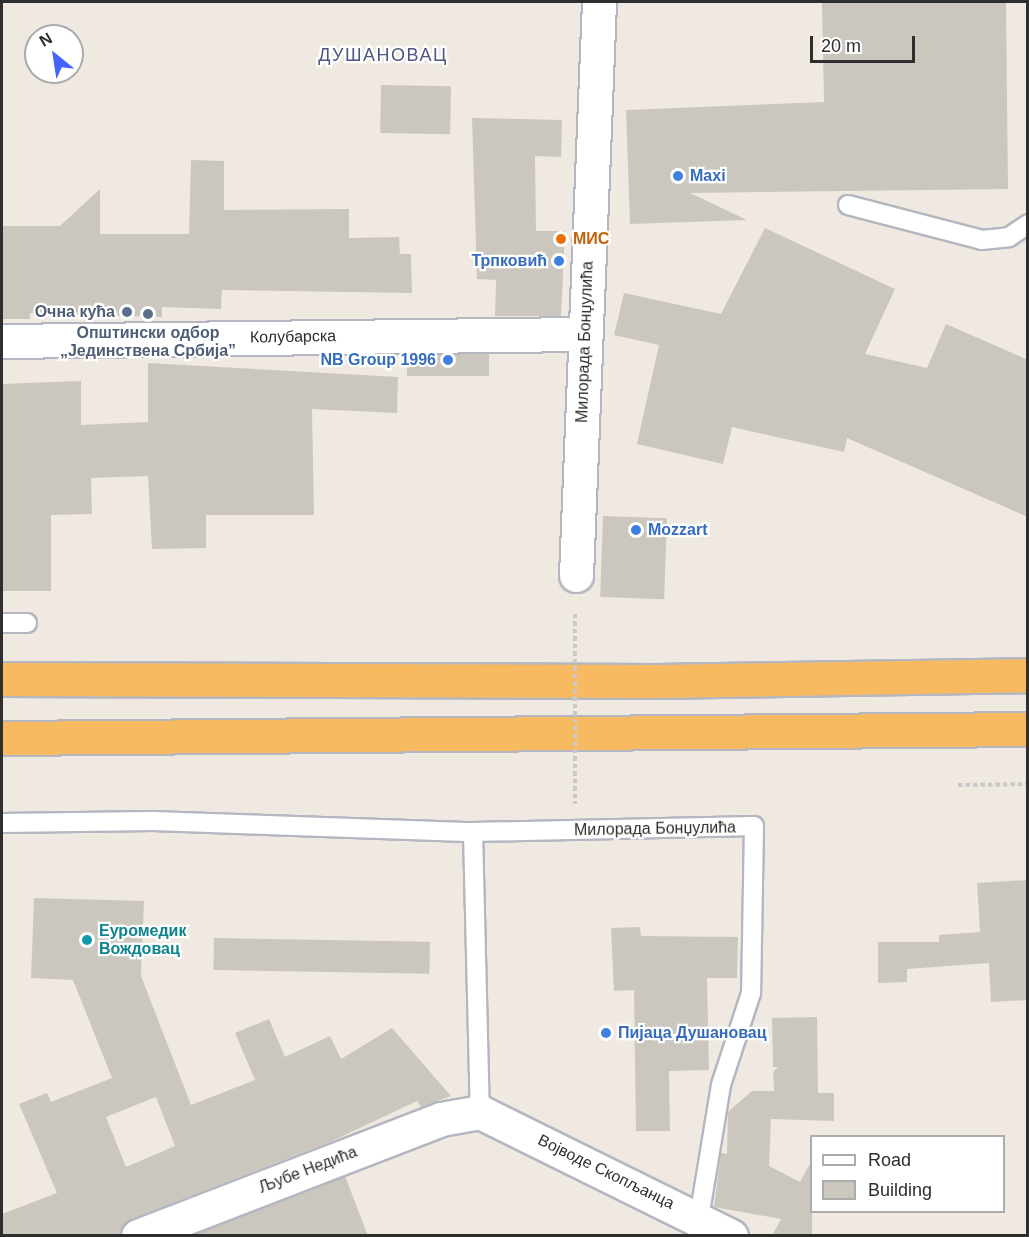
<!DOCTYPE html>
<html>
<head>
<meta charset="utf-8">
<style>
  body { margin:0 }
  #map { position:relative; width:1029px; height:1237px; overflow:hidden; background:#efe9e1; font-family:Arial,sans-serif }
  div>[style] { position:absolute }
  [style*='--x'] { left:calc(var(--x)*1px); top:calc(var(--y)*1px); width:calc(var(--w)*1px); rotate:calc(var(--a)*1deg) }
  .building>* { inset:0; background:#cbc7bf; transform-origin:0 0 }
  .path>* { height:4px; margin-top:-2px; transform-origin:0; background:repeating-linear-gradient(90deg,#c9c9c9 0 4.5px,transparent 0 7.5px) }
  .roads { filter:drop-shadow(2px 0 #b4b7c1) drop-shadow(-2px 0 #b4b7c1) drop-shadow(0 2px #b4b7c1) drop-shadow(0 -2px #b4b7c1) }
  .service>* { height:18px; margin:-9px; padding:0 9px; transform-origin:9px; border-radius:9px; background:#fff }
  .minor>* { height:33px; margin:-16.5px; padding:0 16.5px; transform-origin:16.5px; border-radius:16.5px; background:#fff }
  .trunk>* { height:33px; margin:-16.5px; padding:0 16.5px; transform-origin:16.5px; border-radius:16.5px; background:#f8ba60 }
  .path-bridge>* { height:4px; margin-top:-2px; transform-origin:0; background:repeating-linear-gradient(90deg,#c9c9c9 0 4.5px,transparent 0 7.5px) }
  .dots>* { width:16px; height:16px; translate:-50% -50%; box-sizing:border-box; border:3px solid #fff; border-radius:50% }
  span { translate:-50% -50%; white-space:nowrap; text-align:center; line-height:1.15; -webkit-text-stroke:4.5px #fff; paint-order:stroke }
  .shop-label { font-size:16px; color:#366cbe; font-weight:700 }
  .left { translate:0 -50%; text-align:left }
  .right { translate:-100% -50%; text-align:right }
  .food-label { font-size:16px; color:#c56008; font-weight:700 }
  .service-label { font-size:16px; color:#4e5e75; font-weight:700 }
  .street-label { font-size:16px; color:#2e2e2e }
  .culture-label { font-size:16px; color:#0d838f; font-weight:700 }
  .neighbourhood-label { font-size:18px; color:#4d5680; letter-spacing:1.5px }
  .frame { position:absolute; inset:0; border:3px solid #2e2e2e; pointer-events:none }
  .legend { position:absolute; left:810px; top:1135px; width:195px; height:78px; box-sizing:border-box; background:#fff; border:2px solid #ababab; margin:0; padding:8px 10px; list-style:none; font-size:18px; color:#2e2e2e }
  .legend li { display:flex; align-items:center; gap:12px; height:30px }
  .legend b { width:30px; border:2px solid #ababab }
  .north { position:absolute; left:24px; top:24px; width:60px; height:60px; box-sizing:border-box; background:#fff; border:2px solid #ababab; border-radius:50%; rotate:330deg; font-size:16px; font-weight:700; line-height:24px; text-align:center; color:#2e2e2e }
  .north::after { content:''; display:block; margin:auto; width:21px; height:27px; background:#4264fb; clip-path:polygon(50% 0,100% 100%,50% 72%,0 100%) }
  .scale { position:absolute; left:810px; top:36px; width:105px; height:27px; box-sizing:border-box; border:3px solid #2e2e2e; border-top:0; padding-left:8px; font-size:18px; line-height:21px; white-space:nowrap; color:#2e2e2e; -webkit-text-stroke:4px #fff; paint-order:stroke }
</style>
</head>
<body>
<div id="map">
  <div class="building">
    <div style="clip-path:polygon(822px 2px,1006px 2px,1008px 189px,690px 193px,747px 220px,630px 224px,626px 110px,824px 102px)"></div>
    <div style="left:381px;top:85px;width:70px;height:48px;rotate:1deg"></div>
    <div style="clip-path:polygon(472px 118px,562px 120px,561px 157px,535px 156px,536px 231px,565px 231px,561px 316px,495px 316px,496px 280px,477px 279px)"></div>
    <div style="clip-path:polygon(191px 160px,224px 161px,224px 210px,349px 209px,349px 238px,399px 237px,400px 254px,411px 254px,412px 293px,222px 290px,221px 309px,162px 307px,162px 317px,30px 313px,30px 319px,2px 319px,2px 226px,60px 226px,100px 189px,100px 234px,189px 234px)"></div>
    <div style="clip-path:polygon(765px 228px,895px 289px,865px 354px,927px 368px,946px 324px,1028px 360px,1028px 517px,847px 438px,844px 452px,732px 427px,723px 464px,637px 444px,659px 345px,614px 335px,624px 293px,721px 314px)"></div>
    <div style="left:489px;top:354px;width:22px;height:82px;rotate:90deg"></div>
    <div style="clip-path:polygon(148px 363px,398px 377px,397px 413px,312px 409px,314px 515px,206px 515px,206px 548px,152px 549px,148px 476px,91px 478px,92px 514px,51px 515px,51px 591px,2px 591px,2px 384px,81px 381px,81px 425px,148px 422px)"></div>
    <div style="left:603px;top:516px;width:64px;height:81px;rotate:2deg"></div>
    <div style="clip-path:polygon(1028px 880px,1028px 1000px,991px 1002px,989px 963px,907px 969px,907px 982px,878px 983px,878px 942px,939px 942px,939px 935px,980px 932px,977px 883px)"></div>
    <div style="clip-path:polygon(evenodd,34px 898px,144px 901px,141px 976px,191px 1105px,255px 1080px,235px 1033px,269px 1019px,285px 1057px,330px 1036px,341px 1059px,392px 1028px,451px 1096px,421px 1107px,417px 1101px,332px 1141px,131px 1219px,120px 1236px,2px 1236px,2px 1214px,57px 1193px,19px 1104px,47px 1093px,51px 1102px,112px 1078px,73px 980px,31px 978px,34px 898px,156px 1097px,175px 1146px,126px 1167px,106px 1117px,156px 1097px)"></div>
    <div style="clip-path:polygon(640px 927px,641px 936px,738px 937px,737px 978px,707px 978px,709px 1070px,669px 1071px,670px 1131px,636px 1131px,634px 990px,614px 991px,611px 928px)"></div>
    <div style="left:214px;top:938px;width:216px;height:32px;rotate:1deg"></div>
    <div style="clip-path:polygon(817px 1017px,818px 1093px,834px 1093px,834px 1121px,771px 1119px,769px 1166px,800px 1182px,812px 1160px,812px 1236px,772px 1236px,781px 1219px,714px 1207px,721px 1153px,727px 1154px,728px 1112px,752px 1091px,774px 1091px,773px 1072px,778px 1067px,773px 1067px,772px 1018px)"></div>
    <div style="clip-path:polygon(345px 1176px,368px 1236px,191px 1236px)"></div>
  </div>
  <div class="path">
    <div style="--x:958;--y:785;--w:70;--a:-0.8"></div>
  </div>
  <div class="roads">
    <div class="service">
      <div style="--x:848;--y:205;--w:138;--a:14.6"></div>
      <div style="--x:982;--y:240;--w:27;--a:-6"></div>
      <div style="--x:1009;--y:237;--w:23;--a:-34"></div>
      <div style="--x:2;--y:623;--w:25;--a:0"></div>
      <div style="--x:2;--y:823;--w:151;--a:-0.8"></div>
      <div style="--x:153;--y:821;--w:320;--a:2"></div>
      <div style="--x:473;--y:832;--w:281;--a:-1.2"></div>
      <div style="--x:754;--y:826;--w:167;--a:91"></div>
      <div style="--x:751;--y:993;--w:97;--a:108.1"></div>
      <div style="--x:721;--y:1085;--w:135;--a:99.4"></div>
      <div style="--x:473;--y:832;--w:280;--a:88.6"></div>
    </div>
    <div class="minor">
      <div style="--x:2;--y:341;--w:583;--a:-0.69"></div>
      <div style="--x:576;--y:575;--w:573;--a:-87.7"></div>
      <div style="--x:138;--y:1236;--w:325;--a:-21.1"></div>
      <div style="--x:441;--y:1119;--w:40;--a:-10"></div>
      <div style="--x:480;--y:1112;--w:280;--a:26.3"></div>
    </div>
    <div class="trunk">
      <div style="--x:2;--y:679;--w:654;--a:0.18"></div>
      <div style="--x:656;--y:681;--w:372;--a:-0.9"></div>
      <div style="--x:2;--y:738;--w:1026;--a:-0.5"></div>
    </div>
  </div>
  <div class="path-bridge">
    <div style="--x:575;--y:614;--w:190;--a:90"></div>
  </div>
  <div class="dots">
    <div style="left:678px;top:176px;background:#3f7fe0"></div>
    <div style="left:561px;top:239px;background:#e8710a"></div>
    <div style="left:559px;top:261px;background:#3f7fe0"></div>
    <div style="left:127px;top:312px;background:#5c6f8a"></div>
    <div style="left:148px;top:314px;background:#5c6f8a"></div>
    <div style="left:448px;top:360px;background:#3f7fe0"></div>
    <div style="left:636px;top:530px;background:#3f7fe0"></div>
    <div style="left:87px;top:940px;background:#0f9aa8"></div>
    <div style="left:606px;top:1033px;background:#3f7fe0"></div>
  </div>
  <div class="shop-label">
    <span class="left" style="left:690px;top:176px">Maxi</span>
    <span class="right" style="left:547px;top:261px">Трпковић</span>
    <span class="right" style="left:436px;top:360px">NB Group 1996</span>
    <span class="left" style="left:648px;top:530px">Mozzart</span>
    <span class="left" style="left:618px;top:1033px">Пијаца Душановац</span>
  </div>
  <div class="food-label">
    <span class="left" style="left:573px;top:239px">МИС</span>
  </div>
  <div class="service-label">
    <span class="right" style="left:115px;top:312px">Очна кућа</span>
    <span style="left:148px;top:342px">Општински одбор<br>„Јединствена Србија”</span>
  </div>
  <div class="street-label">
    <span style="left:293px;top:337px;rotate:-1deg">Колубарска</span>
    <span style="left:585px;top:342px;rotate:-88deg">Милорада Бонџулића</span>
    <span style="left:655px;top:829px;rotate:-1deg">Милорада Бонџулића</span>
    <span style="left:308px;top:1170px;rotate:-21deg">Љубе Недића</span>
    <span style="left:606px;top:1172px;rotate:26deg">Војводе Скопљанца</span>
  </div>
  <div class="culture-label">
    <span class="left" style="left:99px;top:940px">Еуромедик<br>Вождовац</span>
  </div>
  <div class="neighbourhood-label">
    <span style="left:383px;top:55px">ДУШАНОВАЦ</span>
  </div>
  <div class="frame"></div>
  <ul class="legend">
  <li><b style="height:8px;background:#fff"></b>Road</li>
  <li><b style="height:16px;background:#cbc7bf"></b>Building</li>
  </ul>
  <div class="north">N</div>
  <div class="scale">20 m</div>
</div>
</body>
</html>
